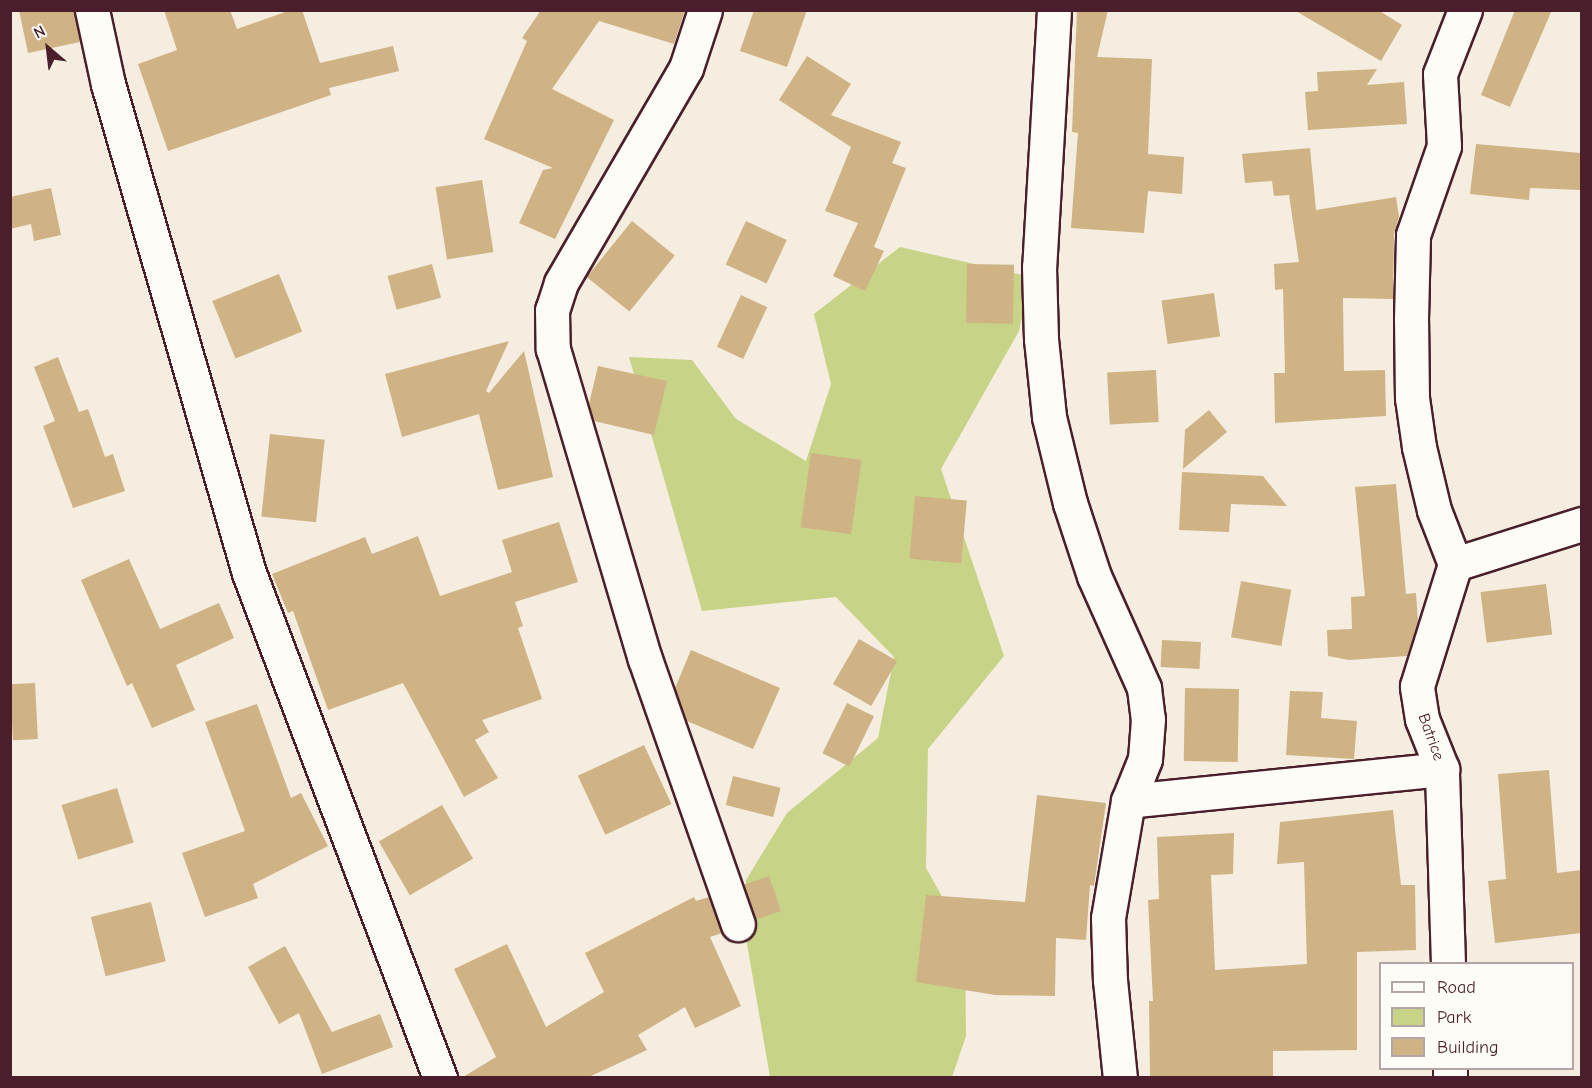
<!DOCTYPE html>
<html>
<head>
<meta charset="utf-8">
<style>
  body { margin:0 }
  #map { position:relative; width:1592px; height:1088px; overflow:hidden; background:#f4ede0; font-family:"Comic Neue",sans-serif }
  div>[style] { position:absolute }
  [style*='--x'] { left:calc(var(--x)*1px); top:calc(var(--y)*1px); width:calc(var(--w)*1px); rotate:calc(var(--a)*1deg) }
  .green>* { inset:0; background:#c7d487 }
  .building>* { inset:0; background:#cfb384; transform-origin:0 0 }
  .roads { filter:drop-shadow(2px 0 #4a1f2b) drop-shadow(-2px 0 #4a1f2b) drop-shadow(0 2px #4a1f2b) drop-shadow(0 -2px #4a1f2b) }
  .minor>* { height:33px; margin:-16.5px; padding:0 16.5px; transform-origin:16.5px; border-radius:16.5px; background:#fdfcf7 }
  span { translate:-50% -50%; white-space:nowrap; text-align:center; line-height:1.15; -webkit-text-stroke:4.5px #fdfcf7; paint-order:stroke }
  .street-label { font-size:16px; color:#4a1f2b }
  .frame { position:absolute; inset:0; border:12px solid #4a1f2b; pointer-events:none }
  .legend { position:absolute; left:1379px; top:962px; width:195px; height:108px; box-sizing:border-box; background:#fdfcf7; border:2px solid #b5a4a5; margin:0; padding:8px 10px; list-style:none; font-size:18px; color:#4a1f2b }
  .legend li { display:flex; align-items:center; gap:12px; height:30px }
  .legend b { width:30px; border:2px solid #b5a4a5 }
  .north { position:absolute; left:18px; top:18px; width:60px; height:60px; -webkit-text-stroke:4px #fdfcf7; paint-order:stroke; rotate:332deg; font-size:16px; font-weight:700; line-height:24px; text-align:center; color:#4a1f2b }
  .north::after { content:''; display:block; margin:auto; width:21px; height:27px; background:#4a1f2b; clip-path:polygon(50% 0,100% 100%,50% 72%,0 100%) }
</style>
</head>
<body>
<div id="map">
  <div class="green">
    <div style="clip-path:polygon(900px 247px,1031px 277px,1019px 331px,941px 469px,1004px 656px,928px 749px,926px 868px,965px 937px,966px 1036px,952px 1077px,770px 1077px,747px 944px,746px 880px,787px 813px,878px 738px,894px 657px,836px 597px,702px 611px,629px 357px,692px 360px,736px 419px,806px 461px,831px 384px,814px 314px)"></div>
  </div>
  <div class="building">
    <div style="clip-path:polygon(19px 10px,74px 10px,80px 42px,28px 53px)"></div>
    <div style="clip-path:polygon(164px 10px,230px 10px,237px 29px,291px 10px,302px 10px,320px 63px,393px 46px,399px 71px,329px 88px,331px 95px,168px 151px,138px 64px,177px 50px)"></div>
    <div style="clip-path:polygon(541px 10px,685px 10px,674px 44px,599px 21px,552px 89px,614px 120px,555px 239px,519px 223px,543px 170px,553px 168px,484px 139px,527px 41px,522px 38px)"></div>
    <div style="clip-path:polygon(754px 10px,807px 10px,787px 67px,740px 51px)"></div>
    <div style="clip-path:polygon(1077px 10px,1108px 10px,1097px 57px,1152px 59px,1148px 154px,1184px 157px,1182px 194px,1148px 191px,1144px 233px,1071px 228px,1078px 133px,1072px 132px)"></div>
    <div style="clip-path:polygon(1294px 10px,1378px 10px,1402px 25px,1381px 61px)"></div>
    <div style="clip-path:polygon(1515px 10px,1552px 10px,1510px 107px,1481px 95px)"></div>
    <div style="clip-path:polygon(807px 56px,851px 84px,831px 115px,901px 142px,892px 163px,906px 168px,874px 247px,884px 251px,865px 291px,833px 276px,858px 223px,825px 211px,851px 147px,779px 100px)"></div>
    <div style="clip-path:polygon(1377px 69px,1367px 85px,1404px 82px,1407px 124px,1308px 130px,1305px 92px,1318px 91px,1317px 72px)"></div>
    <div style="clip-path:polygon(1476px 144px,1581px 153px,1581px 190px,1530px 188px,1529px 200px,1470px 194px)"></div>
    <div style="clip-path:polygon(1310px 148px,1316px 210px,1396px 197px,1399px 217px,1394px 234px,1393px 299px,1343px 298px,1344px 371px,1385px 370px,1386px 416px,1275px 423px,1274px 373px,1285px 373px,1283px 289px,1275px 290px,1274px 264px,1299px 262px,1289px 195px,1274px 196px,1272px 181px,1245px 183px,1242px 154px)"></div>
    <div style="left:482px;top:180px;width:73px;height:47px;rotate:81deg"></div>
    <div style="clip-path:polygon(51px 188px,61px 235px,34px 241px,31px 224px,10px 229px,10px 197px)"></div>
    <div style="left:632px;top:221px;width:55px;height:72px;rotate:39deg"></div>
    <div style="left:746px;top:221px;width:45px;height:48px;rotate:25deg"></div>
    <div style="left:432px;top:264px;width:35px;height:46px;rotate:75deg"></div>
    <div style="left:967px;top:264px;width:47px;height:59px;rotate:1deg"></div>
    <div style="left:279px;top:274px;width:62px;height:72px;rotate:68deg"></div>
    <div style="left:1214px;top:293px;width:44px;height:53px;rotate:82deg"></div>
    <div style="left:741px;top:295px;width:29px;height:57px;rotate:25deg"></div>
    <div style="clip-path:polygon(509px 341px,486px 391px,489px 393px,524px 351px,553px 477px,498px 490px,479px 414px,402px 437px,385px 374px)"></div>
    <div style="clip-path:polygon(58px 357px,79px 412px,88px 409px,105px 457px,113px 454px,125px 491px,73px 508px,43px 426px,55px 421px,34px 367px)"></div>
    <div style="clip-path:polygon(598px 366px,667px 381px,654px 435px,594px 421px,589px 404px)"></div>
    <div style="left:1156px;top:370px;width:52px;height:49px;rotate:87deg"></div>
    <div style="clip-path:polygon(1209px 410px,1227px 432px,1183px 469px,1185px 430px)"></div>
    <div style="left:270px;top:434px;width:55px;height:83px;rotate:6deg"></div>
    <div style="left:811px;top:453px;width:51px;height:75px;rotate:8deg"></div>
    <div style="clip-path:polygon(1182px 472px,1263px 476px,1287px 506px,1231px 504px,1229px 532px,1179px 530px)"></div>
    <div style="clip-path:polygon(1396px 484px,1406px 594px,1416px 593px,1418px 621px,1407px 656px,1349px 660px,1328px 656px,1327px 630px,1352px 629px,1351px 597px,1365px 596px,1355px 487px)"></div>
    <div style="left:915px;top:496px;width:52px;height:63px;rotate:5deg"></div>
    <div style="clip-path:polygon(559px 522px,578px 582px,515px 602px,523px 626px,518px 628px,542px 699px,482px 720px,489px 732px,475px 740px,498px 778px,464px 797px,403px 683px,328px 710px,293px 611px,288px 613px,272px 574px,365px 537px,372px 554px,418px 536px,440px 596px,512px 572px,502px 540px)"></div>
    <div style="clip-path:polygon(129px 559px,160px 629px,219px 603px,234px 638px,176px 665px,195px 710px,152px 728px,132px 683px,127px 686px,81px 580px)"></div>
    <div style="left:1241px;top:581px;width:51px;height:57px;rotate:10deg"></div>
    <div style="left:1546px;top:584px;width:51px;height:66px;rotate:83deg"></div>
    <div style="left:859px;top:639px;width:44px;height:52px;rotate:30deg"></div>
    <div style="left:1162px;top:640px;width:39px;height:27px;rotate:3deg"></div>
    <div style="clip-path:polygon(691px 650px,780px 688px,753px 749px,687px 721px,675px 688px)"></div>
    <div style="left:35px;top:683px;width:56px;height:25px;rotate:87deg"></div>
    <div style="left:1185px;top:688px;width:54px;height:73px;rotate:1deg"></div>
    <div style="clip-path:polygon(1290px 691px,1323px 692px,1321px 718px,1357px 721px,1354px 759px,1286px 755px)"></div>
    <div style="left:847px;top:703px;width:30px;height:56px;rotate:26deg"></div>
    <div style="clip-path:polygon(257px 704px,291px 798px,301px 793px,328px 846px,253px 884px,258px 898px,205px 917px,182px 853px,245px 831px,205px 722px)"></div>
    <div style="left:644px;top:745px;width:65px;height:73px;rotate:65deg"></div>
    <div style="clip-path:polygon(1549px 770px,1557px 873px,1581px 870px,1581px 933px,1495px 943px,1488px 881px,1506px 879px,1498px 774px)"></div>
    <div style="left:733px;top:776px;width:49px;height:30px;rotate:14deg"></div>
    <div style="left:117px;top:788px;width:57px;height:58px;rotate:73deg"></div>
    <div style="clip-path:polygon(1037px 795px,1106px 803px,1094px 886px,1090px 885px,1086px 940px,1056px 938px,1055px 996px,995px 995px,916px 982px,926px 895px,1025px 902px)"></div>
    <div style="left:442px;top:805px;width:62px;height:73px;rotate:60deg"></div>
    <div style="clip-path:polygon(1393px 810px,1401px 885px,1415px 885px,1416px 950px,1357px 952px,1357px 1050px,1273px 1051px,1273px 1077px,1150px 1077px,1149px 1001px,1153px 1001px,1148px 900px,1159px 899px,1157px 837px,1234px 833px,1233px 874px,1211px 875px,1215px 970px,1307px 964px,1304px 862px,1277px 864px,1280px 822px)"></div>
    <div style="left:769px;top:876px;width:37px;height:26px;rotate:71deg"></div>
    <div style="clip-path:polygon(694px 897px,696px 901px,709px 897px,722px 933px,710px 937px,741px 1006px,695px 1028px,685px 1007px,638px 1035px,647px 1050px,589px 1077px,463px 1077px,496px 1057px,454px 969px,507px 944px,546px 1027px,604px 992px,585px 953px)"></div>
    <div style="left:151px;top:902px;width:61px;height:62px;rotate:76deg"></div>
    <div style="clip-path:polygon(285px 946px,332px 1032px,380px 1014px,393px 1047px,322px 1074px,299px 1013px,279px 1024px,248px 967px)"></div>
  </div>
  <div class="roads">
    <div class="minor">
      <div style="--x:92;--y:10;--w:76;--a:77.8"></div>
      <div style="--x:108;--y:84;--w:509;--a:73.92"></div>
      <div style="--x:249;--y:573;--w:540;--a:69.28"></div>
      <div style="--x:705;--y:10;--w:61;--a:108.1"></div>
      <div style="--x:686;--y:68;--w:249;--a:120.2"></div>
      <div style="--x:561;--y:283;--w:28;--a:108"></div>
      <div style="--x:552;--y:310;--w:39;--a:89"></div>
      <div style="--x:553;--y:349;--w:323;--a:73.5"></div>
      <div style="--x:645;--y:659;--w:281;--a:70.7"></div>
      <div style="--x:1054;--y:10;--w:257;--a:93.3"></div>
      <div style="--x:1039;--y:267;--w:72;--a:88.4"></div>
      <div style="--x:1041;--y:339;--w:78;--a:84.1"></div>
      <div style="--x:1049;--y:417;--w:89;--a:76.3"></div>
      <div style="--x:1070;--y:503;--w:77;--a:71.8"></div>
      <div style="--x:1094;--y:576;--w:123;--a:65.9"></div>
      <div style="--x:1144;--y:688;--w:31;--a:83"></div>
      <div style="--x:1148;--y:719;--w:40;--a:94.3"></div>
      <div style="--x:1145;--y:759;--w:45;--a:112"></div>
      <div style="--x:1128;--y:801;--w:119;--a:99.7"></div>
      <div style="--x:1108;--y:918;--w:62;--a:88.2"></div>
      <div style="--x:1110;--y:980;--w:99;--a:84.2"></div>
      <div style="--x:1455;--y:564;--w:58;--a:-111.3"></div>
      <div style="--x:1434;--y:510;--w:65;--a:-103.4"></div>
      <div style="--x:1419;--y:447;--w:49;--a:-98.1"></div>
      <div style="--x:1412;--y:398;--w:79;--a:-90.7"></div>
      <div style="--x:1411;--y:319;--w:84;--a:-88.6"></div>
      <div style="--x:1413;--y:235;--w:94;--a:-70.8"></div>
      <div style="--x:1444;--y:146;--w:72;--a:-93.2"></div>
      <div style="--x:1440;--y:74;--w:69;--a:-68.7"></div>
      <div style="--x:1455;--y:564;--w:133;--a:-17.5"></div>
      <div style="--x:1128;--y:801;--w:316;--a:-5.8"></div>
      <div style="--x:1448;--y:964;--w:195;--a:-91.8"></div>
      <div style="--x:1442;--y:769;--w:54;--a:-111.8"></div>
      <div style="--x:1422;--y:719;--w:33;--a:-99"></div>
      <div style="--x:1417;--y:686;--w:128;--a:-72.7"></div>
      <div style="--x:1450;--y:1068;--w:10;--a:90"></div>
    </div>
  </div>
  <div class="street-label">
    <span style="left:1431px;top:737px;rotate:70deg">Batrice</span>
  </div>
  <div class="frame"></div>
  <ul class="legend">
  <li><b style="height:8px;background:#fdfcf7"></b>Road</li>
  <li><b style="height:16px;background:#c7d487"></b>Park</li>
  <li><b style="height:16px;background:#cfb384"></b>Building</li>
  </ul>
  <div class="north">N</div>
</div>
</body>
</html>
